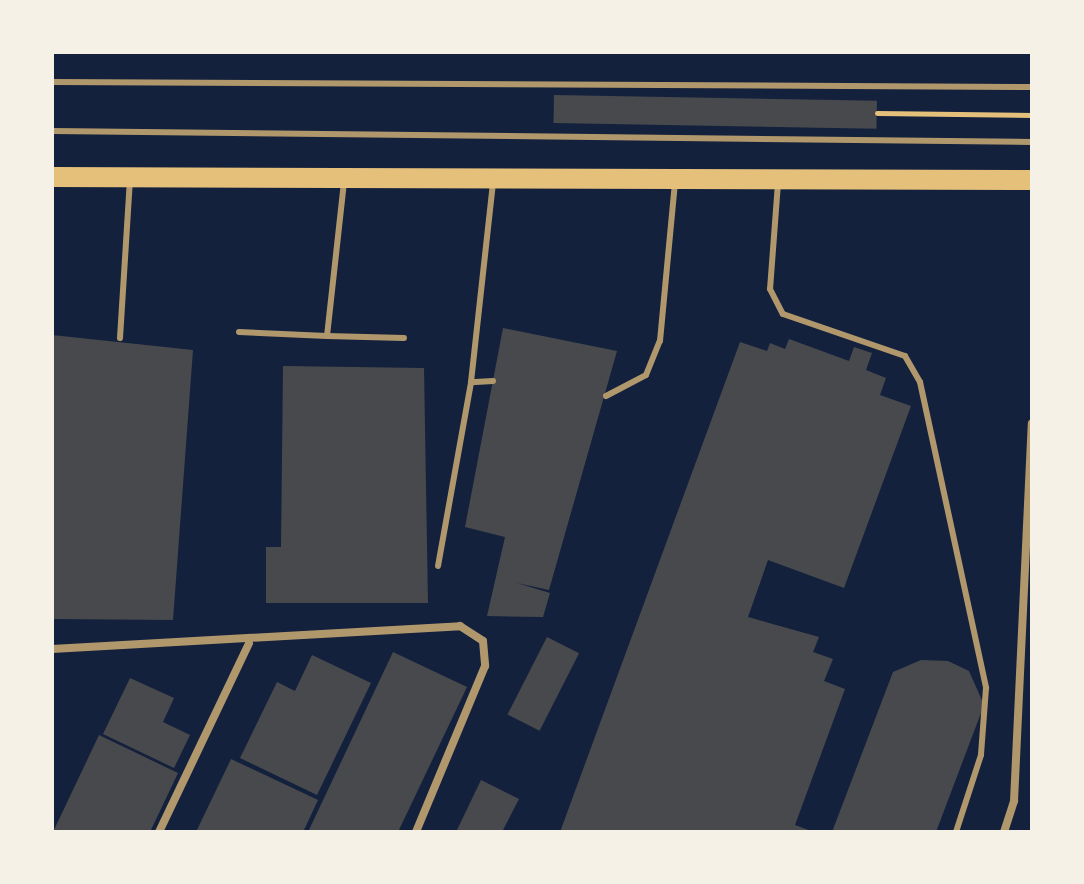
<!DOCTYPE html>
<html>
<head>
<meta charset="utf-8">
<style>
  body { margin:0 }
  #map { position:relative; width:1084px; height:884px; overflow:hidden; background:#14213d; font-family:"Roboto Condensed",sans-serif }
  div>[style] { position:absolute }
  [style*='--x'] { left:calc(var(--x)*1px); top:calc(var(--y)*1px); width:calc(var(--w)*1px); rotate:calc(var(--a)*1deg) }
  .building>* { inset:0; background:#48494c; transform-origin:0 0 }
  .path>* { height:5px; margin:-2.5px; padding:0 2.5px; transform-origin:2.5px; border-radius:2.5px; background:#e5c07b }
  .service>* { height:6px; margin:-3px; padding:0 3px; transform-origin:3px; border-radius:3px; background:#b1986c }
  .minor>* { height:8px; margin:-4px; padding:0 4px; transform-origin:4px; border-radius:4px; background:#b1986c }
  .primary>* { height:20px; margin:-10px; padding:0 10px; transform-origin:10px; border-radius:10px; background:#e5c07b }
  span { translate:-50% -50%; white-space:nowrap; text-align:center; line-height:1.15; -webkit-text-stroke:6px #f6f1e7; paint-order:stroke }
  .frame { position:absolute; inset:0; border:54px solid #f6f1e7; pointer-events:none }
</style>
</head>
<body>
<div id="map">
  <div class="building">
    <div style="left:554px;top:95px;width:323px;height:28px;rotate:1deg"></div>
    <div style="clip-path:polygon(503px 328px,617px 351px,549px 590px,517px 583px,550px 593px,543px 617px,487px 616px,505px 537px,465px 527px)"></div>
    <div style="clip-path:polygon(52px 335px,193px 350px,173px 620px,52px 619px)"></div>
    <div style="clip-path:polygon(789px 339px,849px 361px,854px 347px,872px 353px,866px 370px,886px 378px,880px 395px,911px 406px,844px 588px,768px 560px,748px 617px,819px 637px,813px 652px,833px 659px,824px 681px,845px 689px,795px 825px,814px 832px,560px 832px,740px 342px,767px 351px,770px 343px,785px 349px)"></div>
    <div style="clip-path:polygon(283px 366px,424px 368px,428px 603px,266px 603px,266px 547px,281px 547px)"></div>
    <div style="left:547px;top:637px;width:36px;height:87px;rotate:27deg"></div>
    <div style="clip-path:polygon(393px 652px,467px 687px,398px 832px,308px 832px)"></div>
    <div style="clip-path:polygon(312px 655px,371px 683px,317px 795px,240px 758px,277px 682px,295px 691px)"></div>
    <div style="clip-path:polygon(921px 660px,948px 661px,969px 671px,984px 705px,936px 832px,832px 832px,893px 672px)"></div>
    <div style="clip-path:polygon(130px 678px,174px 698px,163px 722px,190px 735px,174px 768px,103px 734px)"></div>
    <div style="clip-path:polygon(99px 735px,178px 773px,150px 832px,53px 832px)"></div>
    <div style="clip-path:polygon(231px 759px,318px 800px,303px 832px,196px 832px)"></div>
    <div style="clip-path:polygon(481px 780px,519px 799px,502px 832px,456px 832px)"></div>
  </div>
  <div class="path">
    <div style="--x:877;--y:113;--w:155;--a:0.7"></div>
  </div>
  <div class="service">
    <div style="--x:52;--y:82;--w:980;--a:0.29"></div>
    <div style="--x:52;--y:131;--w:980;--a:0.64"></div>
    <div style="--x:778;--y:183;--w:106;--a:94.3"></div>
    <div style="--x:770;--y:289;--w:28;--a:63"></div>
    <div style="--x:783;--y:314;--w:129;--a:19"></div>
    <div style="--x:905;--y:356;--w:30;--a:60"></div>
    <div style="--x:920;--y:382;--w:313;--a:77.8"></div>
    <div style="--x:986;--y:688;--w:67;--a:94.3"></div>
    <div style="--x:981;--y:755;--w:81;--a:108"></div>
    <div style="--x:239;--y:332;--w:88;--a:2.6"></div>
    <div style="--x:327;--y:336;--w:156;--a:-83.7"></div>
    <div style="--x:327;--y:336;--w:77;--a:1.5"></div>
    <div style="--x:120;--y:338;--w:158;--a:-86.4"></div>
    <div style="--x:493;--y:381;--w:22;--a:177"></div>
    <div style="--x:471;--y:382;--w:201;--a:-83.7"></div>
    <div style="--x:606;--y:396;--w:45;--a:-27.7"></div>
    <div style="--x:646;--y:375;--w:37;--a:-68"></div>
    <div style="--x:660;--y:341;--w:161;--a:-84.6"></div>
    <div style="--x:438;--y:566;--w:187;--a:-79.8"></div>
  </div>
  <div class="minor">
    <div style="--x:52;--y:649;--w:409;--a:-3.2"></div>
    <div style="--x:460;--y:626;--w:27;--a:33"></div>
    <div style="--x:483;--y:641;--w:25;--a:85"></div>
    <div style="--x:485;--y:666;--w:180;--a:112.6"></div>
    <div style="--x:159;--y:832;--w:209;--a:-64.5"></div>
    <div style="--x:1004;--y:832;--w:33;--a:-72"></div>
    <div style="--x:1014;--y:801;--w:378;--a:-87.3"></div>
  </div>
  <div class="primary">
    <div style="--x:52;--y:177;--w:980;--a:0.18"></div>
  </div>
  <div class="frame"></div>
</div>
</body>
</html>
